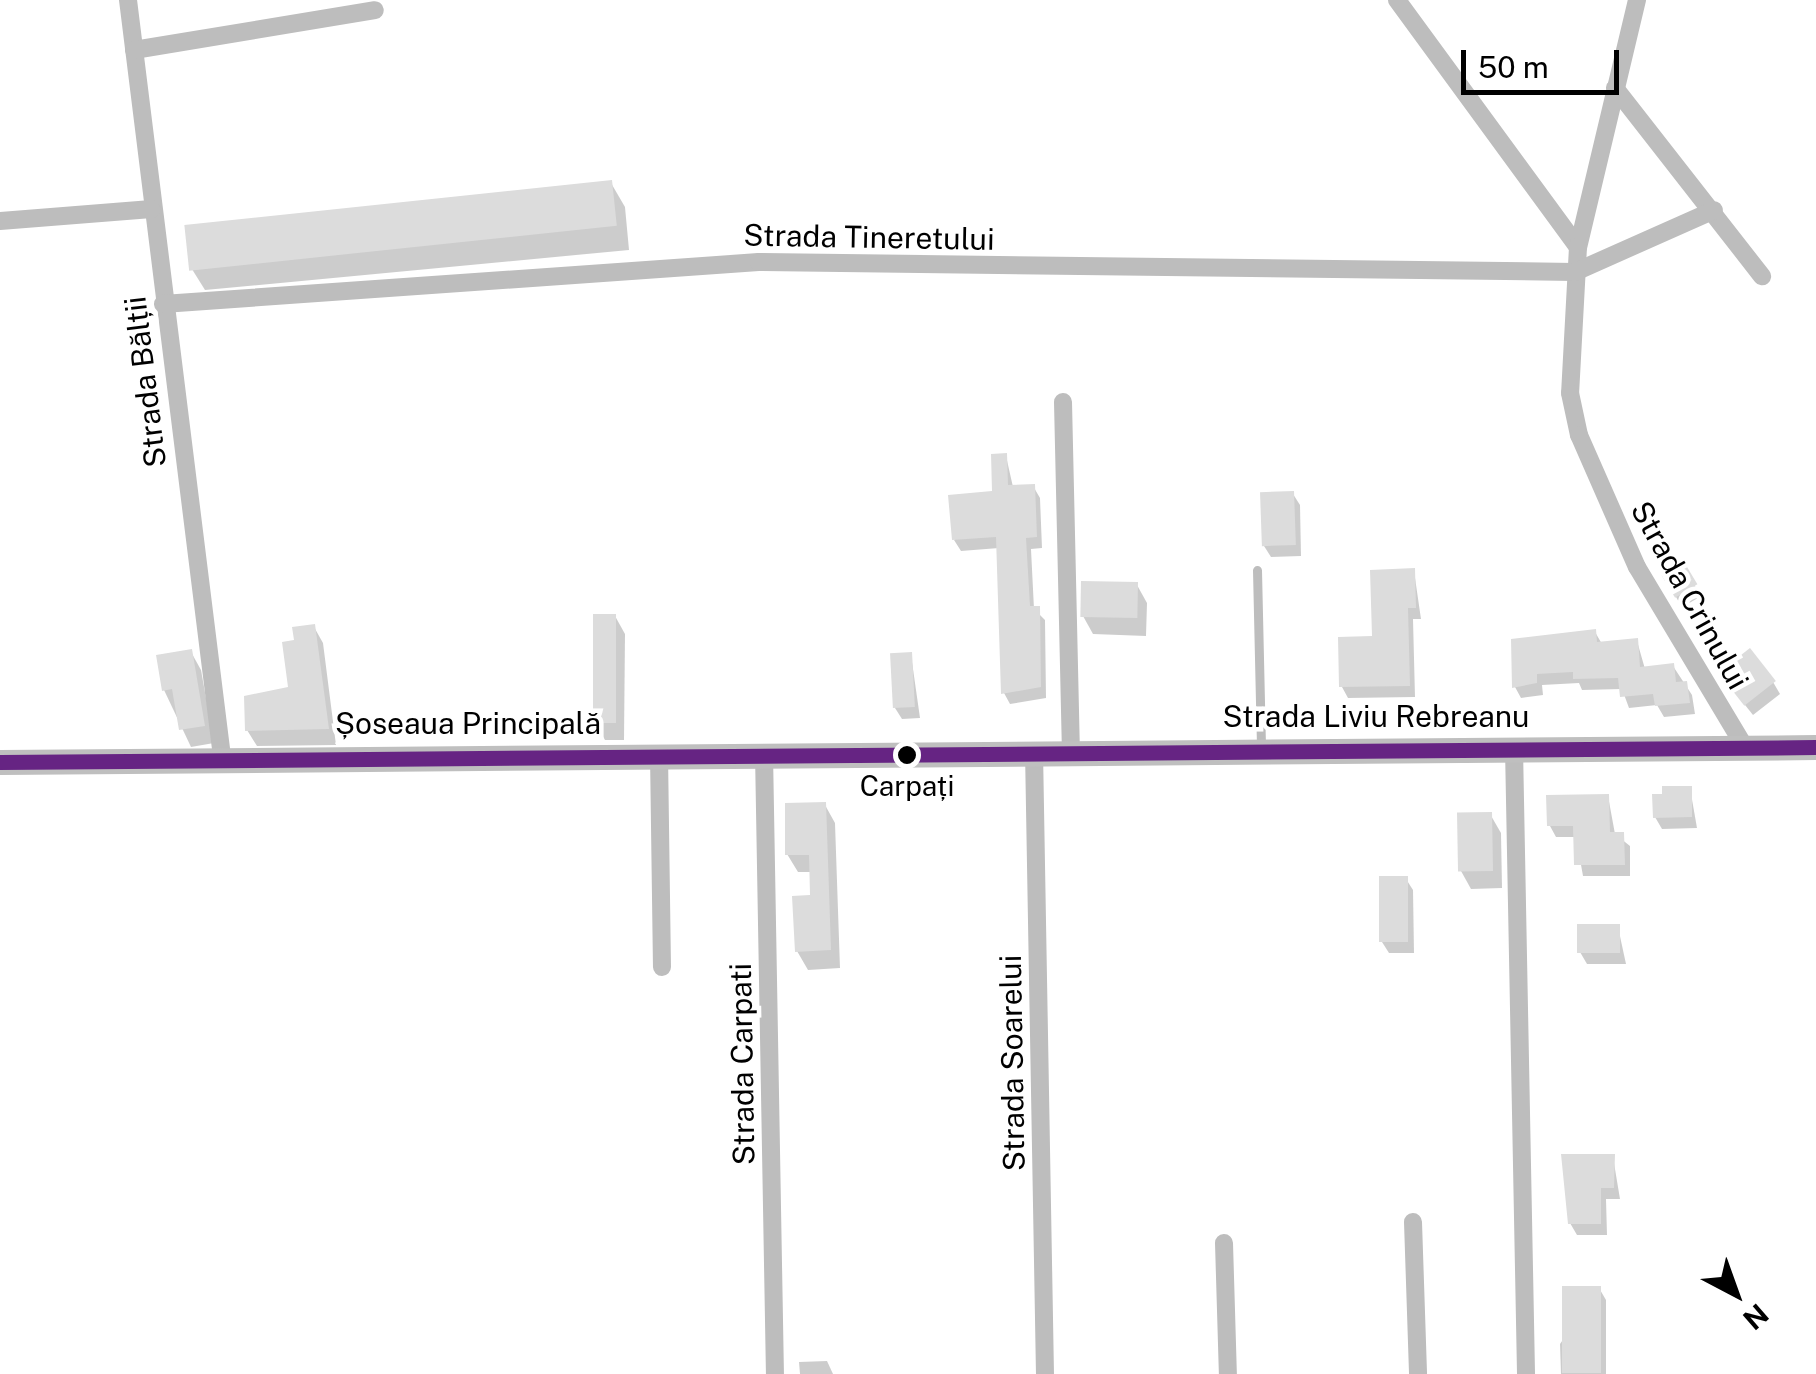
<!DOCTYPE html>
<html>
<head>
<meta charset="utf-8">
<style>
  body { margin:0 }
  #map { position:relative; width:1816px; height:1374px; overflow:hidden; background:#fff; font-family:"Public Sans",sans-serif }
  div>[style] { position:absolute }
  [style*='--x'] { left:calc(var(--x)*1px); top:calc(var(--y)*1px); width:calc(var(--w)*1px); rotate:calc(var(--a)*1deg) }
  .shadow>* { inset:0; background:#0003; transform-origin:0 0 }
  .building>* { inset:0; background:#dcdcdc; transform-origin:0 0 }
  .lane>* { height:9px; margin:-4.5px; padding:0 4.5px; transform-origin:4.5px; border-radius:4.5px; background:#bdbdbd }
  .street>* { height:18px; margin:-9px; padding:0 9px; transform-origin:9px; border-radius:9px; background:#bdbdbd }
  .secondary>* { height:25px; margin:-12.5px; padding:0 12.5px; transform-origin:12.5px; border-radius:12.5px; background:#bfbfbf }
  .bus-1>* { height:15px; margin:-7.5px; padding:0 7.5px; transform-origin:7.5px; border-radius:7.5px; background:#662483 }
  .dots>* { width:28px; height:28px; translate:-50% -50%; box-sizing:border-box; border:5px solid #fff; border-radius:50% }
  span { translate:-50% -50%; white-space:nowrap; text-align:center; line-height:1.15; -webkit-text-stroke:9px #fff; paint-order:stroke }
  .bus-label { font-size:28px; color:#000 }
  .street-label { font-size:30px; color:#000 }
  .north { position:absolute; left:1686px; top:1244px; width:100px; height:100px; -webkit-text-stroke:8px #fff; paint-order:stroke; rotate:139deg; font-size:28px; font-weight:700; line-height:40px; text-align:center; color:#000 }
  .north::after { content:''; display:block; margin:auto; width:35px; height:45px; background:#000; clip-path:polygon(50% 0,100% 100%,50% 72%,0 100%) }
  .scale { position:absolute; left:1461px; top:50px; width:158px; height:45px; box-sizing:border-box; border:5px solid #000; border-top:0; padding-left:12px; font-size:30px; line-height:35px; white-space:nowrap; color:#000; -webkit-text-stroke:8px #fff; paint-order:stroke }
</style>
</head>
<body>
<div id="map">
  <div class="shadow">
    <div style="clip-path:polygon(611px 183px,625px 207px,629px 250px,205px 290px,190px 266px)"></div>
    <div style="clip-path:polygon(1006px 456px,1013px 487px,1033px 486px,1040px 498px,1042px 548px,1031px 549px,1034px 609px,1045px 620px,1046px 698px,1010px 704px,1004px 693px,999px 548px,961px 551px,954px 540px,995px 493px)"></div>
    <div style="clip-path:polygon(1293px 494px,1300px 505px,1301px 556px,1271px 557px,1264px 546px)"></div>
    <div style="left:1683px;top:565px;width:36px;height:22px;rotate:60deg"></div>
    <div style="clip-path:polygon(1414px 571px,1421px 619px,1413px 619px,1415px 697px,1348px 698px,1342px 687px)"></div>
    <div style="clip-path:polygon(1137px 585px,1147px 603px,1146px 636px,1093px 634px,1083px 616px)"></div>
    <div style="clip-path:polygon(615px 616px,625px 634px,624px 740px,605px 740px,595px 722px)"></div>
    <div style="clip-path:polygon(314px 627px,323px 643px,336px 745px,257px 746px,247px 730px,290px 689px,296px 642px)"></div>
    <div style="clip-path:polygon(1595px 632px,1602px 644px,1637px 641px,1645px 669px,1673px 666px,1692px 695px,1695px 714px,1664px 717px,1657px 705px,1629px 708px,1622px 689px,1582px 690px,1579px 683px,1542px 685px,1543px 695px,1521px 698px,1515px 687px)"></div>
    <div style="clip-path:polygon(191px 652px,201px 670px,214px 743px,191px 747px,164px 690px)"></div>
    <div style="clip-path:polygon(911px 655px,920px 718px,902px 719px,895px 708px)"></div>
    <div style="clip-path:polygon(1773px 682px,1780px 694px,1753px 715px,1729px 685px)"></div>
    <div style="clip-path:polygon(1690px 788px,1697px 828px,1662px 829px,1655px 817px)"></div>
    <div style="clip-path:polygon(1608px 796px,1615px 834px,1630px 846px,1630px 876px,1583px 876px,1576px 837px,1556px 837px,1550px 826px)"></div>
    <div style="clip-path:polygon(825px 805px,835px 823px,840px 968px,808px 970px,797px 951px,813px 898px,812px 872px,798px 872px,787px 854px)"></div>
    <div style="clip-path:polygon(1490px 814px,1501px 833px,1502px 888px,1471px 889px,1461px 871px)"></div>
    <div style="clip-path:polygon(1406px 879px,1413px 890px,1414px 953px,1389px 953px,1382px 942px)"></div>
    <div style="clip-path:polygon(1618px 927px,1626px 964px,1587px 964px,1580px 952px)"></div>
    <div style="clip-path:polygon(1613px 1157px,1620px 1199px,1606px 1199px,1607px 1235px,1577px 1235px,1570px 1223px)"></div>
    <div style="clip-path:polygon(1599px 1288px,1606px 1300px,1606px 1374px,1561px 1374px,1560px 1344px)"></div>
    <div style="clip-path:polygon(827px 1361px,833px 1374px,800px 1374px,799px 1362px)"></div>
  </div>
  <div class="building">
    <div style="left:612px;top:180px;width:46px;height:430px;rotate:84deg"></div>
    <div style="clip-path:polygon(1007px 453px,1008px 485px,1035px 484px,1037px 537px,1026px 538px,1030px 606px,1040px 606px,1041px 687px,1001px 694px,996px 537px,952px 540px,948px 495px,992px 491px,991px 454px)"></div>
    <div style="left:1294px;top:491px;width:54px;height:34px;rotate:88deg"></div>
    <div style="left:1684px;top:562px;width:26px;height:26px;rotate:59deg"></div>
    <div style="clip-path:polygon(1415px 568px,1416px 608px,1408px 608px,1410px 686px,1339px 687px,1338px 637px,1372px 636px,1370px 570px)"></div>
    <div style="left:1081px;top:581px;width:57px;height:36px;rotate:1deg"></div>
    <div style="left:593px;top:614px;width:23px;height:109px"></div>
    <div style="clip-path:polygon(315px 624px,329px 729px,245px 731px,244px 696px,288px 687px,282px 642px,294px 640px,292px 627px)"></div>
    <div style="clip-path:polygon(1596px 629px,1597px 642px,1638px 638px,1640px 667px,1674px 663px,1676px 682px,1687px 681px,1690px 703px,1655px 706px,1653px 694px,1620px 697px,1618px 678px,1573px 679px,1573px 672px,1537px 674px,1537px 683px,1512px 688px,1511px 639px)"></div>
    <div style="left:1750px;top:648px;width:42px;height:40px;rotate:52deg"></div>
    <div style="clip-path:polygon(192px 649px,205px 726px,179px 730px,172px 689px,162px 691px,156px 655px)"></div>
    <div style="left:912px;top:652px;width:55px;height:22px;rotate:87deg"></div>
    <div style="clip-path:polygon(1662px 786px,1692px 786px,1692px 817px,1653px 818px,1652px 794px,1662px 794px)"></div>
    <div style="clip-path:polygon(1609px 794px,1610px 832px,1624px 832px,1625px 865px,1574px 865px,1573px 826px,1547px 826px,1546px 795px)"></div>
    <div style="clip-path:polygon(826px 802px,831px 950px,795px 952px,792px 896px,810px 895px,809px 855px,785px 855px,785px 803px)"></div>
    <div style="left:1492px;top:812px;width:59px;height:35px;rotate:89deg"></div>
    <div style="left:1408px;top:876px;width:66px;height:29px;rotate:90deg"></div>
    <div style="left:1620px;top:924px;width:29px;height:43px;rotate:90deg"></div>
    <div style="clip-path:polygon(1561px 1154px,1615px 1154px,1614px 1188px,1601px 1188px,1601px 1224px,1568px 1224px)"></div>
    <div style="left:1562px;top:1286px;width:39px;height:87px"></div>
  </div>
  <div class="lane">
    <div style="--x:1257;--y:570;--w:177;--a:88.7"></div>
  </div>
  <div class="street">
    <div style="--x:128;--y:0;--w:763;--a:82.92"></div>
    <div style="--x:1397;--y:0;--w:306;--a:53.8"></div>
    <div style="--x:1637;--y:0;--w:254;--a:103.4"></div>
    <div style="--x:1578;--y:247;--w:146;--a:93.1"></div>
    <div style="--x:1570;--y:393;--w:43;--a:77.9"></div>
    <div style="--x:1579;--y:435;--w:144;--a:66.3"></div>
    <div style="--x:1637;--y:567;--w:209;--a:59.1"></div>
    <div style="--x:134;--y:50;--w:244;--a:-9.4"></div>
    <div style="--x:1615;--y:88;--w:239;--a:52"></div>
    <div style="--x:0;--y:221;--w:152;--a:-4.5"></div>
    <div style="--x:163;--y:304;--w:597;--a:-4.03"></div>
    <div style="--x:759;--y:262;--w:816;--a:0.7"></div>
    <div style="--x:1575;--y:272;--w:152;--a:-24"></div>
    <div style="--x:1063;--y:402;--w:349;--a:88.7"></div>
    <div style="--x:1514;--y:748;--w:626;--a:88.9"></div>
    <div style="--x:1034;--y:751;--w:623;--a:88.99"></div>
    <div style="--x:764;--y:753;--w:621;--a:88.99"></div>
    <div style="--x:659;--y:754;--w:213;--a:89.2"></div>
    <div style="--x:1413;--y:1222;--w:152;--a:88.1"></div>
    <div style="--x:1224;--y:1243;--w:131;--a:88.3"></div>
  </div>
  <div class="secondary">
    <div style="--x:0;--y:762;--w:1816;--a:-0.47"></div>
  </div>
  <div class="bus-1">
    <div style="--x:0;--y:762;--w:1816;--a:-0.47"></div>
  </div>
  <div class="dots">
    <div style="left:907px;top:755px;background:#000"></div>
  </div>
  <div class="bus-label">
    <span style="left:907px;top:786px">Carpați</span>
  </div>
  <div class="street-label">
    <span style="left:869px;top:237px;rotate:1deg">Strada Tineretului</span>
    <span style="left:145px;top:382px;rotate:-97deg">Strada Bălții</span>
    <span style="left:1690px;top:595px;rotate:61deg">Strada Crinului</span>
    <span style="left:1376px;top:716px">Strada Liviu Rebreanu</span>
    <span style="left:468px;top:723px">Șoseaua Principală</span>
    <span style="left:1012px;top:1063px;rotate:-91deg">Strada Soarelui</span>
    <span style="left:742px;top:1064px;rotate:-91deg">Strada Carpati</span>
  </div>
  <div class="north">N</div>
  <div class="scale">50 m</div>
</div>
</body>
</html>
